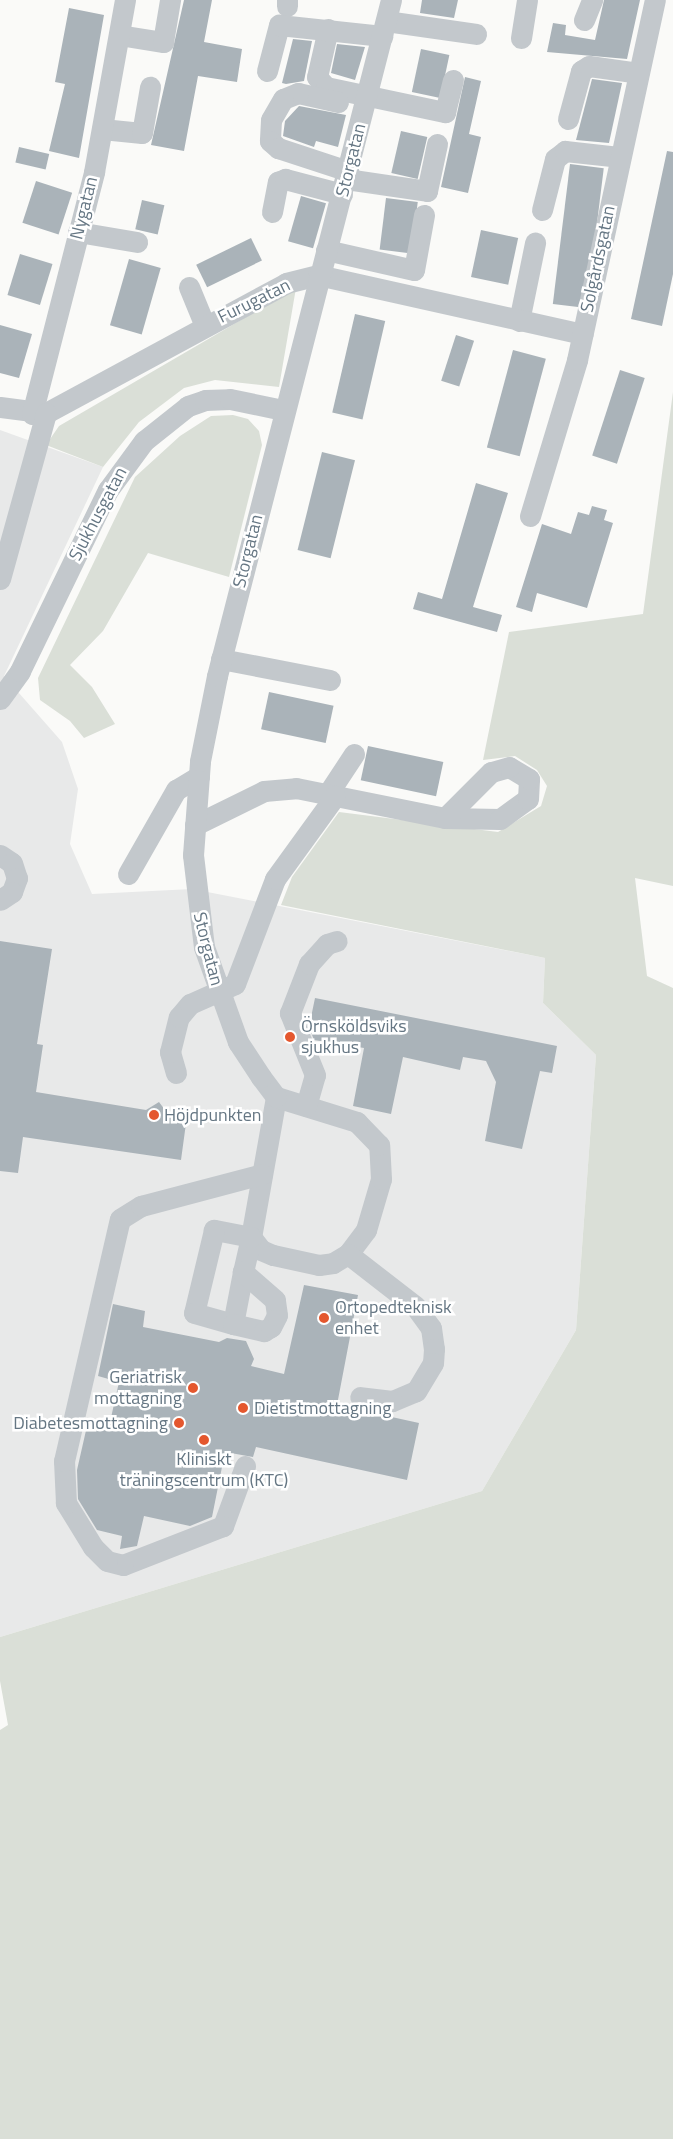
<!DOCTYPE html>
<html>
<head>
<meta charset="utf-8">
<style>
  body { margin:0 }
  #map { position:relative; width:673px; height:2139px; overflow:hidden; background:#fafaf8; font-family:"Titillium Web",sans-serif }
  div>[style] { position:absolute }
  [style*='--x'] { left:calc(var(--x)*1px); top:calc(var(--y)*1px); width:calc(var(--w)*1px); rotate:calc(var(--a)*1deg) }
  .built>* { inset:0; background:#e8e9e9 }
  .green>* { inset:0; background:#dadfd7 }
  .building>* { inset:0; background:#aab3b9; transform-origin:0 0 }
  .minor>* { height:21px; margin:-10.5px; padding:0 10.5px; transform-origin:10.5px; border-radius:10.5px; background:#c3c8cc }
  .dots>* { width:14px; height:14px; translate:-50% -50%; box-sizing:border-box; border:2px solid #fff; border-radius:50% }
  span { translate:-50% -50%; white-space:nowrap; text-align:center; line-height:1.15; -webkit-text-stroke:5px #fff; paint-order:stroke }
  .street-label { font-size:18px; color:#657683 }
  .poi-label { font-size:18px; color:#657683 }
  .left { translate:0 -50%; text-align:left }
  .right { translate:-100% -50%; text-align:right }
</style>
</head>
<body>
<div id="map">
  <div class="built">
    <div style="clip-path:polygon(0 430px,103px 467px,4px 676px,62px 742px,78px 789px,70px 844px,92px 894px,192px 889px,545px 958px,543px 1003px,596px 1055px,576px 1330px,482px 1491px,0 1637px)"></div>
  </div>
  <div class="green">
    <div style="clip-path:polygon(296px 288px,279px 387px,215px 380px,184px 388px,139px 422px,103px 467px,46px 445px,59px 426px)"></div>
    <div style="clip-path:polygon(673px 392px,673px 886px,635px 878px,647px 976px,673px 988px,673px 2139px,0 2139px,0 1730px,8px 1725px,0 1681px,0 1637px,482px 1491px,576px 1330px,596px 1055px,543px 1003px,545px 958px,281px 905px,292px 877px,339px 812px,498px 832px,541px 806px,547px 786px,537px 770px,515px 756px,483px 760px,509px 632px,643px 614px)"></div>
    <div style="clip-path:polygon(233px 415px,248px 419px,259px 431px,262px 445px,229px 577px,148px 553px,103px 631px,70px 665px,92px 687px,115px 724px,84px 738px,70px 721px,40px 700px,38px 678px,135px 477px,180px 436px,211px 416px)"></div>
  </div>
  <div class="building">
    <div style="clip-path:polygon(184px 0,212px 0,204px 42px,242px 49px,237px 82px,198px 76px,184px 151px,151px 145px)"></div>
    <div style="clip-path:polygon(422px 0,458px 0,454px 18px,420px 13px)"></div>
    <div style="clip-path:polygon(604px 0,640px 0,627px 59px,547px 52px,553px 23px,566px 25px,565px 35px,595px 40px)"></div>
    <div style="clip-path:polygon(69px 8px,104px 15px,79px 158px,49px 151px,65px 84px,55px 82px)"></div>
    <div style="clip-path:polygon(293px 39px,312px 41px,304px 81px,286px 84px,282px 83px)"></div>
    <div style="clip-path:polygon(337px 44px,365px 47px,355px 80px,331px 73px)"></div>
    <div style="left:421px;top:49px;width:29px;height:44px;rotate:12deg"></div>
    <div style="clip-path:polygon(465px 77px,481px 81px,469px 134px,481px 137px,468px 193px,441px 187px)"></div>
    <div style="clip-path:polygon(592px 79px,622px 83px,609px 143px,576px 140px)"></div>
    <div style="clip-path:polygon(299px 106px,346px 115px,338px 147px,316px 141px,314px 147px,283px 136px,285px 121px)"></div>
    <div style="left:401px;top:131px;width:27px;height:43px;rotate:13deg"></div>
    <div style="left:19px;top:147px;width:31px;height:16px;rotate:13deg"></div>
    <div style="clip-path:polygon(667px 151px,673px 152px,673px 274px,662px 326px,631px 319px)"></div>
    <div style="left:570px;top:164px;width:34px;height:141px;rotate:7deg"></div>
    <div style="left:36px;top:181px;width:38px;height:44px;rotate:18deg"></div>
    <div style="left:301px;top:196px;width:26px;height:47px;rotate:16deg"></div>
    <div style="left:386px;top:198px;width:32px;height:52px;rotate:7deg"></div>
    <div style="left:142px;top:200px;width:23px;height:30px;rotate:13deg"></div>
    <div style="left:481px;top:230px;width:38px;height:48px;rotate:12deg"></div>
    <div style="left:251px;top:238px;width:25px;height:61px;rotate:64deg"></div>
    <div style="left:20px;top:254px;width:34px;height:43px;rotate:17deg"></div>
    <div style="left:129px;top:259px;width:33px;height:69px;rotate:16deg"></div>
    <div style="left:355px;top:314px;width:31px;height:101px;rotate:13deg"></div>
    <div style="clip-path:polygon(0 325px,32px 334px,19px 378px,0 373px)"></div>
    <div style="left:456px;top:335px;width:19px;height:48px;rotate:18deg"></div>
    <div style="left:513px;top:350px;width:34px;height:101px;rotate:15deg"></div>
    <div style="left:620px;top:370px;width:26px;height:90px;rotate:18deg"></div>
    <div style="left:322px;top:452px;width:34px;height:101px;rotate:14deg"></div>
    <div style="clip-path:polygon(476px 483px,508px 493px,473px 607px,502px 615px,497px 632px,413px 609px,418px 592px,442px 599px)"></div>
    <div style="clip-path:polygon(592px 506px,607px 510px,604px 520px,613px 523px,587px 608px,537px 593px,532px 612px,516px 607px,542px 524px,571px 534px,578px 512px,589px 515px)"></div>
    <div style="left:269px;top:692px;width:66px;height:38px;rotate:12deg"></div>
    <div style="left:368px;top:746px;width:77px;height:35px;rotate:12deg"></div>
    <div style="clip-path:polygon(0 941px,52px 949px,37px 1044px,43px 1045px,36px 1092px,146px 1110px,159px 1102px,168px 1114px,187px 1116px,181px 1160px,23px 1137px,18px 1173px,0 1171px)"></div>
    <div style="clip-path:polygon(315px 998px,557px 1046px,552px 1073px,540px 1071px,522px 1149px,485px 1141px,496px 1082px,486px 1061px,463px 1057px,460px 1070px,403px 1057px,391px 1114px,353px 1106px,364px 1048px,314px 1040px,309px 1027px)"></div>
    <div style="clip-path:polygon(304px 1285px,358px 1295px,337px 1405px,419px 1423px,407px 1480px,256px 1447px,253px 1457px,225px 1452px,212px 1517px,190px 1526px,144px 1516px,137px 1546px,120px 1549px,122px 1536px,97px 1530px,78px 1499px,77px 1470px,87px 1426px,108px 1431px,119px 1382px,98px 1376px,113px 1304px,145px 1311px,143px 1327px,219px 1342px,227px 1338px,246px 1341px,254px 1359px,251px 1366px,284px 1374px)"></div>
  </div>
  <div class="minor">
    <div style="--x:287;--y:6;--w:6;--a:-90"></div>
    <div style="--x:584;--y:20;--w:22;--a:-68"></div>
    <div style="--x:386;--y:21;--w:91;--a:8.2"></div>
    <div style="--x:328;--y:29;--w:49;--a:102.9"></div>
    <div style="--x:317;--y:77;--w:13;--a:48"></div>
    <div style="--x:326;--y:87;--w:122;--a:11.9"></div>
    <div style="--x:445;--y:112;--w:33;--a:-76"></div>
    <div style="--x:119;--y:35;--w:45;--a:9"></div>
    <div style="--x:163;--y:42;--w:43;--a:-80.5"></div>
    <div style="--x:521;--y:38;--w:38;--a:-81"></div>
    <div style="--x:267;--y:71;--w:48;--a:-75.4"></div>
    <div style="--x:279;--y:25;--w:104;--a:6.1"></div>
    <div style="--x:338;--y:102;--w:41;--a:-167.3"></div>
    <div style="--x:298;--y:93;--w:16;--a:158"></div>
    <div style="--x:283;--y:99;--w:24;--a:120"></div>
    <div style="--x:271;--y:120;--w:21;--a:93"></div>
    <div style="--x:270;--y:141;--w:11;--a:41"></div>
    <div style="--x:278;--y:148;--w:74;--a:18.2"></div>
    <div style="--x:568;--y:119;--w:50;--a:-74.8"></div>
    <div style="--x:581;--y:71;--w:9;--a:-32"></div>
    <div style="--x:589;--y:66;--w:50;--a:8"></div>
    <div style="--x:102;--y:129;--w:40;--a:5.7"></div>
    <div style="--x:142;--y:133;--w:47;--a:-80.1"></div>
    <div style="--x:346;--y:179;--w:82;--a:8.4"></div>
    <div style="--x:427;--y:191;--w:48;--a:-78"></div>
    <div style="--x:542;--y:210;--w:53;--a:-75.7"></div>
    <div style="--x:555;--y:159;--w:13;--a:-39"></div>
    <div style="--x:565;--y:151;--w:54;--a:6.3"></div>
    <div style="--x:272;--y:212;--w:31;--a:-79"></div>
    <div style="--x:278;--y:182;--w:8;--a:-23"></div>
    <div style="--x:285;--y:179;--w:59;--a:14.7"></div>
    <div style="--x:78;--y:232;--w:60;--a:9.6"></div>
    <div style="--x:326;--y:250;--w:90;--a:12.8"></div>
    <div style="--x:414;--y:270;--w:56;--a:-79.7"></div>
    <div style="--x:189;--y:287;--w:42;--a:67.7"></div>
    <div style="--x:519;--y:321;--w:80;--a:-78.4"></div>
    <div style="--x:0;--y:407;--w:46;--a:7.4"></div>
    <div style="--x:46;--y:413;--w:273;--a:-28.4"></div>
    <div style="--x:286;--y:283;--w:33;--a:-14"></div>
    <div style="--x:318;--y:275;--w:271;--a:12.6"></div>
    <div style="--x:32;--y:414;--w:250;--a:-75.6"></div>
    <div style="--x:94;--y:172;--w:175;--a:-79.8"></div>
    <div style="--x:530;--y:516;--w:163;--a:-73.2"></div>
    <div style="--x:577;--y:360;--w:368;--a:-77.8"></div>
    <div style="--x:0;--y:579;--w:172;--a:-74.5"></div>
    <div style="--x:221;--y:659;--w:111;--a:10.9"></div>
    <div style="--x:0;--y:699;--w:34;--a:-54"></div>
    <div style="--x:20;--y:671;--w:201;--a:-64.1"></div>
    <div style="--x:108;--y:490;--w:61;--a:-53.7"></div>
    <div style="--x:144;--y:441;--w:56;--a:-38.5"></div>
    <div style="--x:188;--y:406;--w:18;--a:-19"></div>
    <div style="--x:205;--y:400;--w:25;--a:-2"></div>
    <div style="--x:230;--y:399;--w:54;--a:11.7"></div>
    <div style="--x:327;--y:795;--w:49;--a:-56.6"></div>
    <div style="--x:195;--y:825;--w:77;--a:-26.2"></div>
    <div style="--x:264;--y:791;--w:32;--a:-5"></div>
    <div style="--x:296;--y:788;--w:152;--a:11.4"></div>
    <div style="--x:445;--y:818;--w:55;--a:1"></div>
    <div style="--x:500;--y:819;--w:34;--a:-36"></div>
    <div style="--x:528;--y:799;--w:20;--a:-87"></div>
    <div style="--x:529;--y:779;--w:23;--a:-149"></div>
    <div style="--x:509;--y:767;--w:19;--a:164"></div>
    <div style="--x:491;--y:772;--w:65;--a:135"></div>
    <div style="--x:0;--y:855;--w:14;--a:34"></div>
    <div style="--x:12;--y:863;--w:16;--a:72"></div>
    <div style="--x:17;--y:878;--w:15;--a:110"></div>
    <div style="--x:12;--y:892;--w:14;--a:146"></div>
    <div style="--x:128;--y:874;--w:97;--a:-60.3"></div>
    <div style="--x:176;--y:790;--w:27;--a:-31"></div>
    <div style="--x:176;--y:1073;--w:22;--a:-106"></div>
    <div style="--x:170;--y:1052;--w:36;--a:-76"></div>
    <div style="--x:179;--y:1017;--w:17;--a:-50"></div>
    <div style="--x:190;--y:1004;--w:49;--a:-24"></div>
    <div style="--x:235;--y:984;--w:112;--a:-69.1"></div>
    <div style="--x:275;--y:879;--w:102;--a:-54.1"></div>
    <div style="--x:276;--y:1097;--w:142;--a:100.1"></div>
    <div style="--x:251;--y:1237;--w:16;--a:52"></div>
    <div style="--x:261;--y:1250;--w:13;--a:23"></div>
    <div style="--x:273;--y:1255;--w:47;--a:12.3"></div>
    <div style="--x:319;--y:1265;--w:14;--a:-8"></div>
    <div style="--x:333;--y:1263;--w:17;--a:-31"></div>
    <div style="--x:348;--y:1254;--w:30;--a:-53"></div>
    <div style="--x:366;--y:1230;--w:53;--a:-73.6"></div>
    <div style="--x:381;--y:1179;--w:34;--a:-93"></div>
    <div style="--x:379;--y:1145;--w:32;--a:-134"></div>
    <div style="--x:357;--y:1122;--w:85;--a:-162.8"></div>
    <div style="--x:276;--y:1097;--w:25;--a:-127"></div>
    <div style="--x:261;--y:1077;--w:42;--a:-123.3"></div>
    <div style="--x:238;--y:1042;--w:101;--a:-109.7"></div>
    <div style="--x:204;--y:947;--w:93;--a:-96.8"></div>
    <div style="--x:193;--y:855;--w:94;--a:-85.7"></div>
    <div style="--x:200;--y:761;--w:87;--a:-78.7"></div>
    <div style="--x:217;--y:676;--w:698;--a:-75.57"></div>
    <div style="--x:306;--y:1106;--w:32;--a:-74"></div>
    <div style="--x:315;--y:1075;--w:67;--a:-112"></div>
    <div style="--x:290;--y:1013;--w:53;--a:-68.8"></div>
    <div style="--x:309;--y:964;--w:27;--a:-48"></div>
    <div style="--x:327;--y:944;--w:10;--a:-17"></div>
    <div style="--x:348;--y:1254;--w:85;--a:37.8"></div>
    <div style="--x:415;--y:1306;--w:27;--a:54"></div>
    <div style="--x:431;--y:1328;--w:21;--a:82"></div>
    <div style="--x:434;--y:1349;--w:14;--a:94"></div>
    <div style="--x:433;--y:1363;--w:33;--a:121"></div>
    <div style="--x:416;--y:1391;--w:26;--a:157"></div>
    <div style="--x:392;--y:1401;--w:32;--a:-173"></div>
    <div style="--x:233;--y:1324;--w:53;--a:-79.1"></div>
    <div style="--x:243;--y:1272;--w:36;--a:-77"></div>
    <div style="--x:251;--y:1237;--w:38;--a:-169"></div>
    <div style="--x:214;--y:1230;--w:85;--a:103.5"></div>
    <div style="--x:194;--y:1313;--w:41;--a:15.8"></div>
    <div style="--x:233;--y:1324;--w:32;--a:13"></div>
    <div style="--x:264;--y:1331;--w:8;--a:-30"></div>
    <div style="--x:271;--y:1327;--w:13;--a:-63"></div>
    <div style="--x:277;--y:1315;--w:15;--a:-98"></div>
    <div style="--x:275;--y:1300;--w:43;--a:-138.8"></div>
    <div style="--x:245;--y:1466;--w:64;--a:110.1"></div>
    <div style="--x:223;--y:1526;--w:107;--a:158.7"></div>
    <div style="--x:123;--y:1565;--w:16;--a:-166"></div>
    <div style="--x:107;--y:1561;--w:20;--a:-135"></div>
    <div style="--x:93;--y:1547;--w:52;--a:-121.5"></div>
    <div style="--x:66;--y:1503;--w:42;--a:-92.7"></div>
    <div style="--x:64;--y:1461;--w:248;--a:-77"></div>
    <div style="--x:120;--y:1219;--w:25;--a:-32"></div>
    <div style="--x:141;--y:1206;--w:125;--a:-14.8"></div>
  </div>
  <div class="dots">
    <div style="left:290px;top:1037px;background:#e4572e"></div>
    <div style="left:154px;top:1115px;background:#e4572e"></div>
    <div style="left:324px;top:1318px;background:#e4572e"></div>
    <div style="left:193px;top:1388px;background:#e4572e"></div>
    <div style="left:243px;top:1408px;background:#e4572e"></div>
    <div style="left:179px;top:1423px;background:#e4572e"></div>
    <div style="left:204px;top:1440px;background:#e4572e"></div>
  </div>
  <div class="street-label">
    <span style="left:351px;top:160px;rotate:-76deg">Storgatan</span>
    <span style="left:84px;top:208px;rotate:-76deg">Nygatan</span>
    <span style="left:598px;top:259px;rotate:-78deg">Solgårdsgatan</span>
    <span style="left:254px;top:301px;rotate:-26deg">Furugatan</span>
    <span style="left:98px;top:514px;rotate:-62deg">Sjukhusgatan</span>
    <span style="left:248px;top:551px;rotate:-76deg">Storgatan</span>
    <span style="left:208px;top:949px;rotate:76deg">Storgatan</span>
  </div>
  <div class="poi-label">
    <span class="left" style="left:301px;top:1037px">Örnsköldsviks<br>sjukhus</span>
    <span class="left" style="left:164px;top:1115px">Höjdpunkten</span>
    <span class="left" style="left:335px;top:1318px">Ortopedteknisk<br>enhet</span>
    <span class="right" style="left:182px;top:1388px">Geriatrisk<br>mottagning</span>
    <span class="left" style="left:254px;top:1408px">Dietistmottagning</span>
    <span class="right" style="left:168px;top:1423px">Diabetesmottagning</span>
    <span style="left:204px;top:1470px">Kliniskt<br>träningscentrum (KTC)</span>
  </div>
</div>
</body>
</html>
